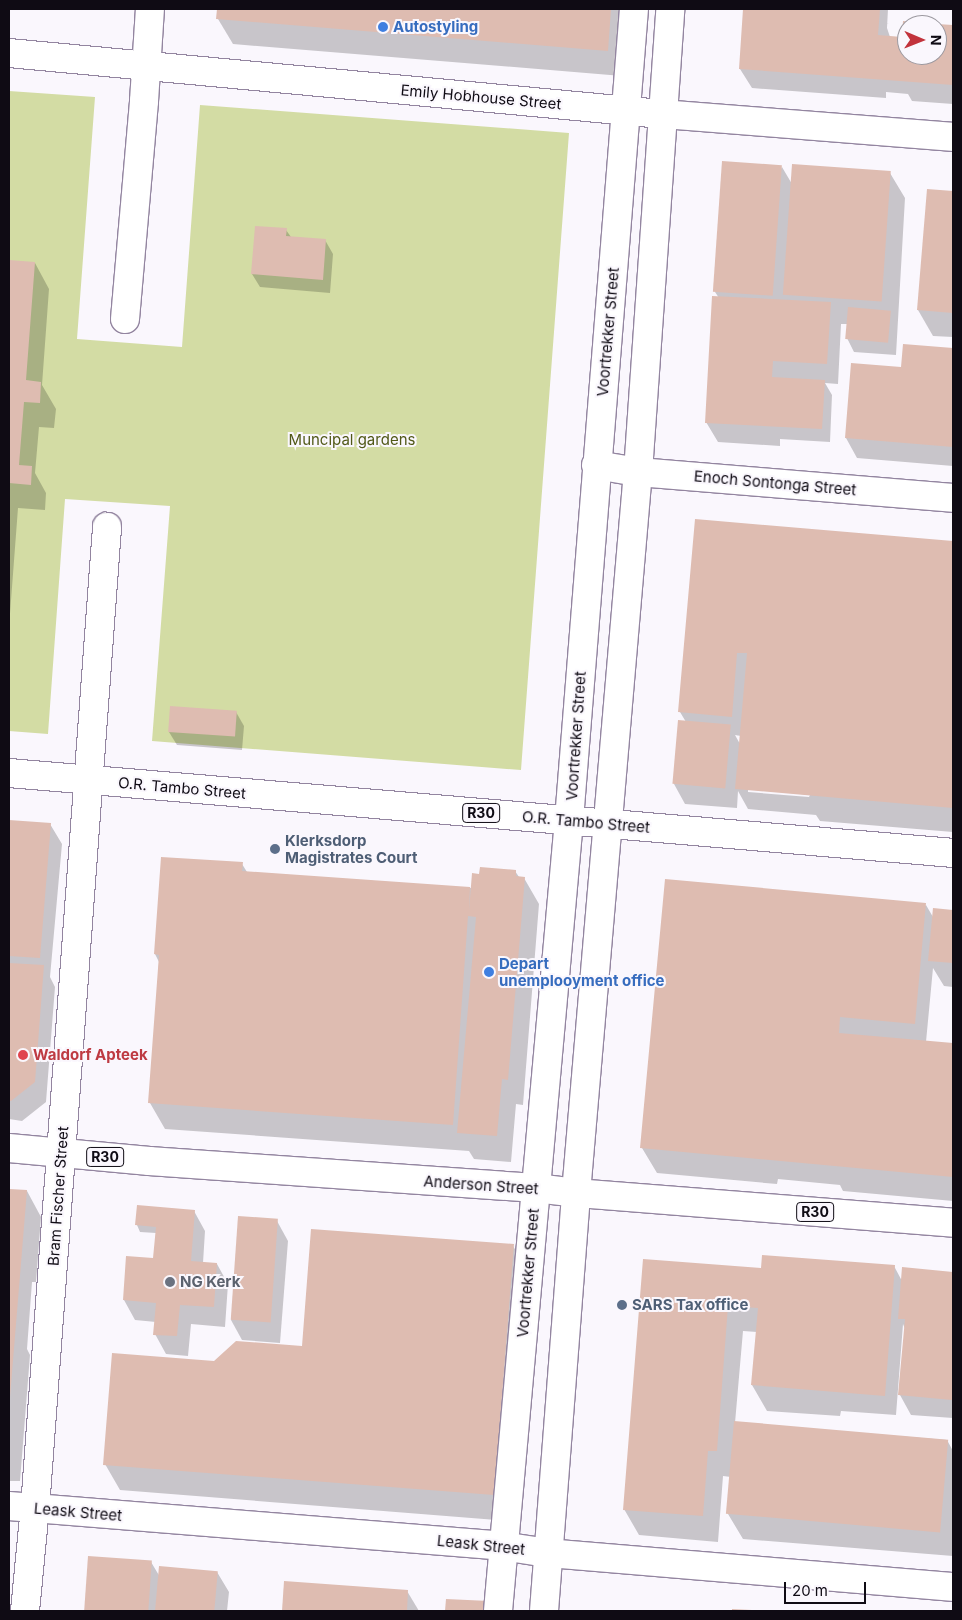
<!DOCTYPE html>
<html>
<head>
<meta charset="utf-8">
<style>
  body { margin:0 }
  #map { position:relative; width:962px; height:1620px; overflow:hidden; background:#faf7fd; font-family:Inter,sans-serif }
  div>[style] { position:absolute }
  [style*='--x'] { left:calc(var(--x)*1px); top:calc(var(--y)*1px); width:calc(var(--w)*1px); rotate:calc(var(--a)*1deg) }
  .green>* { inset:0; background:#d3dca4 }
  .shadow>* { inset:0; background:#0003 }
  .building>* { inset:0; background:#debcb1; transform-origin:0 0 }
  .roads { filter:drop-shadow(1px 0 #9385a0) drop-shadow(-1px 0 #9385a0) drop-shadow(0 1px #9385a0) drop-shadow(0 -1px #9385a0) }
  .minor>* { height:28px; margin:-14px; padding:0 14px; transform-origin:14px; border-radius:14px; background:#fff }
  .major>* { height:28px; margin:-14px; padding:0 14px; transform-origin:14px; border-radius:14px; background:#fff }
  .dots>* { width:14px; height:14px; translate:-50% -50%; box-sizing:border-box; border:2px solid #faf7fd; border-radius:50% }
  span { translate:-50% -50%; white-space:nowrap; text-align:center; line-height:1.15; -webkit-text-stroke:4px #faf7fd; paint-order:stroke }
  .shield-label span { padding:1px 4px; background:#faf7fd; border:1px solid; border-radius:4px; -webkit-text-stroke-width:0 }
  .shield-label { font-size:14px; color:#0f0b14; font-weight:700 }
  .shop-label { font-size:15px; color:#366cbe; font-weight:700 }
  .left { translate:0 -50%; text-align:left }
  .street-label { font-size:15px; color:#0f0b14 }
  .park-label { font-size:15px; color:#515918 }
  .service-label { font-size:15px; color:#4e5e75; font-weight:700 }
  .health-label { font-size:15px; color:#be3a42; font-weight:700 }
  .worship-label { font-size:15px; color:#5b616d; font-weight:700 }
  .frame { position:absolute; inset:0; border:10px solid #0f0b14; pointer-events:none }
  .north { position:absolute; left:897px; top:15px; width:50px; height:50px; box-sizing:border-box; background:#faf7fd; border:1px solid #9c99a0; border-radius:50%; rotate:91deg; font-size:14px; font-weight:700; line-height:20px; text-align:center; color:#0f0b14 }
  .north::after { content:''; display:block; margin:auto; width:18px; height:22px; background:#c2333c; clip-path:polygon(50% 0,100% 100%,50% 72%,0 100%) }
  .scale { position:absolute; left:784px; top:1582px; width:82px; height:22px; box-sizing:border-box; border:2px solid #0f0b14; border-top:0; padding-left:6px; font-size:15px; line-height:18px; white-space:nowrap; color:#0f0b14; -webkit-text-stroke:4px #faf7fd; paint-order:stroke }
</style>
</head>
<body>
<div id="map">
  <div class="green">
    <div style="clip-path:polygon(9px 91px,95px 97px,77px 339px,182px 347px,200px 105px,569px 133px,521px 770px,152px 741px,170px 506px,65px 499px,48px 734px,9px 731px)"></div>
  </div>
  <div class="shadow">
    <div style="clip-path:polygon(218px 9px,627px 9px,622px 76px,233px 44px,218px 19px)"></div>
    <div style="clip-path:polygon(evenodd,745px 9px,830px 11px,829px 9px,888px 9px,887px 28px,890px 37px,903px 41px,904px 22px,953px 26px,953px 104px,912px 101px,908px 94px,886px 92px,886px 98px,752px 88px,740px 69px,745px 9px,907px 25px,937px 25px,937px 55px,907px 55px,907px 25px)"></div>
    <div style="clip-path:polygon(782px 167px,792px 184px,890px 173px,905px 198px,896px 355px,854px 352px,847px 338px,848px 324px,841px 324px,838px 384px,825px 383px,832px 395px,830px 442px,780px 439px,780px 446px,718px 442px,706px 422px,719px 298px,715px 292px)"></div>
    <div style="clip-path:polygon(928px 190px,953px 193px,953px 337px,933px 336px,918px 310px)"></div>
    <div style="clip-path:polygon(286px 230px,291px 237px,325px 240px,333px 254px,330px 293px,260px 287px,252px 274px)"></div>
    <div style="clip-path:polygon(9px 261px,35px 263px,49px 289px,42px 385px,56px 409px,54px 428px,39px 427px,35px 473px,46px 493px,45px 510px,18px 508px,9px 627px)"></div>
    <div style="clip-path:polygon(905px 345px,953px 349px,953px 466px,857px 458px,846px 438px,902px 369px)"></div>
    <div style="clip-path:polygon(evenodd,696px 520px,953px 542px,953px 832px,820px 821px,816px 815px,748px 809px,738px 791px,737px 808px,685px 804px,674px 784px,686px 722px,680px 712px,696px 520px,735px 735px,741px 736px,740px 744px,735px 735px,696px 520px,748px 789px,810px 795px,809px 797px,748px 792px,748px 789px)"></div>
    <div style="clip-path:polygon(236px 712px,244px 726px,242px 750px,177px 745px,169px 732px)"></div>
    <div style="clip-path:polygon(9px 821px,50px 824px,62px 844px,50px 977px,55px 987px,46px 1102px,22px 1121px,9px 1119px)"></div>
    <div style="clip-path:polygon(242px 864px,247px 872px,472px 888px,515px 871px,519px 877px,524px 878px,539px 904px,523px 1105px,516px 1104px,511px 1162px,474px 1159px,469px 1151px,165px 1129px,150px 1103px,159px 962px,155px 954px)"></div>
    <div style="clip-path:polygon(926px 905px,933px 917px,934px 910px,953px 912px,953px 987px,944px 986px,933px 968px,926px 1042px,953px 1045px,953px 1201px,843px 1191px,840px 1185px,778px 1179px,777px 1184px,657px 1173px,642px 1148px)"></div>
    <div style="clip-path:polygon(9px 1190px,27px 1191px,41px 1217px,36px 1282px,32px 1282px,27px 1349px,30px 1355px,20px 1481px,9px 1481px)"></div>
    <div style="clip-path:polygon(138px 1206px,194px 1211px,205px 1231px,203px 1263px,217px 1264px,228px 1284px,225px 1327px,191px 1324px,188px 1356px,166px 1354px,155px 1334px,156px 1322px,135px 1320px,124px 1300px,154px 1259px,156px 1233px,140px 1232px,137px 1225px)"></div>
    <div style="clip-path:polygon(277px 1221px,288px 1241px,280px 1343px,242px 1340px,231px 1320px)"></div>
    <div style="clip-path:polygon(513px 1246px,528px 1271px,509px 1521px,120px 1490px,105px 1464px,214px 1362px,303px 1347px)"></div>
    <div style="clip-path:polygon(644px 1260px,762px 1270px,894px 1266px,902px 1281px,903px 1269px,953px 1273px,953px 1418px,911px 1415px,900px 1395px,905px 1329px,903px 1324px,896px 1415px,841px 1411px,840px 1416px,767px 1411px,752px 1385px,757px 1332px,743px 1331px,735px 1423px,947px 1440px,953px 1451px,953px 1556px,743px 1539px,728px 1514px,731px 1477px,723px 1476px,718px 1542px,639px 1535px,624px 1509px)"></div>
    <div style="clip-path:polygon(89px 1557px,151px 1562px,160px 1577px,217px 1572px,229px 1592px,227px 1611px,85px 1611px)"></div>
    <div style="clip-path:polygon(285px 1582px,407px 1591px,419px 1611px,283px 1611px)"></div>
  </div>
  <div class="building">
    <div style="clip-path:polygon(217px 9px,611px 9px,608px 51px,216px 19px)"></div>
    <div style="clip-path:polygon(743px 9px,880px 9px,878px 35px,902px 37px,903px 21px,936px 24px,907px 25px,907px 55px,937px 55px,937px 24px,953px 25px,953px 85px,739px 69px)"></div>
    <div style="left:722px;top:161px;width:60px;height:131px;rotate:4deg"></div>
    <div style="left:792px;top:164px;width:99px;height:131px;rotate:4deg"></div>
    <div style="clip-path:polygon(927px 189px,953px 191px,953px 313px,917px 310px)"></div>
    <div style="clip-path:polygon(255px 226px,287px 228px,286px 236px,326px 239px,323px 280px,251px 274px)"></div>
    <div style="clip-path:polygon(9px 260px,35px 262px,26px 380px,41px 382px,40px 403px,24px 402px,19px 465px,32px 466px,31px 485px,9px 483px)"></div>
    <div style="clip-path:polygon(712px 296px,831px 302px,827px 364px,773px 361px,772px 377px,825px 380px,822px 429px,705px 423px)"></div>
    <div style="left:848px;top:307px;width:43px;height:32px;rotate:5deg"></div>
    <div style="clip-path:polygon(903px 344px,953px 348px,953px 447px,845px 438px,851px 363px,901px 367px)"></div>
    <div style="clip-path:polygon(695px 519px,953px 541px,953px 808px,735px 789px,747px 653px,737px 653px,732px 717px,678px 712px)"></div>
    <div style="left:170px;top:706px;width:67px;height:26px;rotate:4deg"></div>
    <div style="left:678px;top:720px;width:53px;height:64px;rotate:5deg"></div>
    <div style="clip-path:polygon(9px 820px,51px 823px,40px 958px,9px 956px)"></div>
    <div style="clip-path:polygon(161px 857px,243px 862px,242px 871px,470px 887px,469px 911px,472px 873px,479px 874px,480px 867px,516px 870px,516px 876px,525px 877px,508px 1080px,502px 1079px,497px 1136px,457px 1133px,476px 917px,468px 916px,453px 1125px,148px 1103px,159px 955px,154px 954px)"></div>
    <div style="clip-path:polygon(665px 879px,926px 903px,915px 1024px,840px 1017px,839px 1033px,953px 1043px,953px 1177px,640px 1148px)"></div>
    <div style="clip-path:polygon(933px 908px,953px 910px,953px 963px,928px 961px)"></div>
    <div style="clip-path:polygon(9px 963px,44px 965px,35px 1082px,11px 1101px,9px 1101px)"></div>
    <div style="clip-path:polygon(9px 1189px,27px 1190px,10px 1397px,9px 1397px)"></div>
    <div style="clip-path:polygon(137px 1205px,195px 1210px,191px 1261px,217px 1263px,214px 1307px,180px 1305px,177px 1336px,153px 1335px,156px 1303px,123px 1300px,126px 1256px,153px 1258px,156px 1227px,135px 1225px)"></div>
    <div style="left:238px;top:1216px;width:40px;height:104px;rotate:4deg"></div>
    <div style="clip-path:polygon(311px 1229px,514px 1244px,494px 1495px,103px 1465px,112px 1353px,214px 1361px,236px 1341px,302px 1346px)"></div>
    <div style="clip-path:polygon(762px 1255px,895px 1265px,885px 1396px,751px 1385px,758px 1308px,728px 1306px,717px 1451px,708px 1451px,703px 1516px,623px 1510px,643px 1259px,761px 1268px)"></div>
    <div style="clip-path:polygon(902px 1267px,953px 1272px,952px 1400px,898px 1395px,905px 1319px,898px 1319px)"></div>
    <div style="left:734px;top:1421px;width:215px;height:93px;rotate:5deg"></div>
    <div style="left:88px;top:1556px;width:64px;height:55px;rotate:4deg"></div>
    <div style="left:159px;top:1566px;width:59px;height:45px;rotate:5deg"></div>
    <div style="clip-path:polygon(284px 1581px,408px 1590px,407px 1611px,282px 1611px)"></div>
    <div style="clip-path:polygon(446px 1599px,489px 1601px,488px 1611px,445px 1611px)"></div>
    <div style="clip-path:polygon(732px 1609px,752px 1610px,752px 1611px,732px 1611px)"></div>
  </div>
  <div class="roads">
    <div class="minor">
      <div style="--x:9;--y:53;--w:656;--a:5.34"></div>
      <div style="--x:662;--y:114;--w:292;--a:4.5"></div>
      <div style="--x:125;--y:319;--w:219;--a:-85"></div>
      <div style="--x:144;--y:101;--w:92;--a:-86.3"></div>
      <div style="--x:596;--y:465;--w:43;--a:9.5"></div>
      <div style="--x:638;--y:472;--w:316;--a:4.7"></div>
      <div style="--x:9;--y:1506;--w:495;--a:4.6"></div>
      <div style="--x:502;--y:1546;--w:47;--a:8.7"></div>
      <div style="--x:548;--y:1553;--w:406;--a:4.8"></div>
      <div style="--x:25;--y:1611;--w:103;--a:-84.5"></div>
      <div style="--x:35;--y:1508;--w:984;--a:-85.8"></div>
      <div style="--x:498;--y:1611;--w:794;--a:-84.87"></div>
      <div style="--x:569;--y:820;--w:814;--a:-85.42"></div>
      <div style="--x:544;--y:1611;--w:419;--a:-85.6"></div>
      <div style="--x:576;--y:1193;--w:724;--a:-85.09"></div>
      <div style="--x:638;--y:472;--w:464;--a:-86"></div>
    </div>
    <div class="major">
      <div style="--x:9;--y:773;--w:947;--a:4.84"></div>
      <div style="--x:9;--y:1148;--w:141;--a:5.3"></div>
      <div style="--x:149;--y:1161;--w:388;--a:4"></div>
      <div style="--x:536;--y:1188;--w:40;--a:7.1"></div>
      <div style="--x:576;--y:1193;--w:378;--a:4.5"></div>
    </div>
  </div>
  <div class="dots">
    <div style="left:383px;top:27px;background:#3f7fe0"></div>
    <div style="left:275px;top:849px;background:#5c6f8a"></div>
    <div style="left:489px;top:972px;background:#3f7fe0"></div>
    <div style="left:23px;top:1055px;background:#e0444e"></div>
    <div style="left:170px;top:1282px;background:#6b7280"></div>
    <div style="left:622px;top:1305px;background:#5c6f8a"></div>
  </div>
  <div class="shield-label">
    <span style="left:481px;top:813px">R30</span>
    <span style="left:105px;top:1157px">R30</span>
    <span style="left:815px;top:1212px">R30</span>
  </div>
  <div class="shop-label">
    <span class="left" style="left:393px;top:27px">Autostyling</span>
    <span class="left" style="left:499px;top:972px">Depart<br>unemplooyment office</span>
  </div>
  <div class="street-label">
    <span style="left:481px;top:97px;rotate:5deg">Emily Hobhouse Street</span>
    <span style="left:608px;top:332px;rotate:-85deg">Voortrekker Street</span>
    <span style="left:775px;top:483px;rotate:5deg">Enoch Sontonga Street</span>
    <span style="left:576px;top:736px;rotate:-86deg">Voortrekker Street</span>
    <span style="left:182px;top:788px;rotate:5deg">O.R. Tambo Street</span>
    <span style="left:586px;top:822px;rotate:5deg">O.R. Tambo Street</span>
    <span style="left:481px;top:1185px;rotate:4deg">Anderson Street</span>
    <span style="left:58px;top:1196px;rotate:-86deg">Bram Fischer Street</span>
    <span style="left:528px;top:1273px;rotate:-85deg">Voortrekker Street</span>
    <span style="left:78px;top:1512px;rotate:5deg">Leask Street</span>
    <span style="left:481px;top:1545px;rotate:6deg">Leask Street</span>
  </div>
  <div class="park-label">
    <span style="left:352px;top:440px">Muncipal gardens</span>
  </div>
  <div class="service-label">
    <span class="left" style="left:285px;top:849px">Klerksdorp<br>Magistrates Court</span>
    <span class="left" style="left:632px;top:1305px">SARS Tax office</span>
  </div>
  <div class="health-label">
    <span class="left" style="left:33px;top:1055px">Waldorf Apteek</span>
  </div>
  <div class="worship-label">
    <span class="left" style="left:180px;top:1282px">NG Kerk</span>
  </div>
  <div class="frame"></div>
  <div class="north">N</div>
  <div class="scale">20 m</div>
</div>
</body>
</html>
